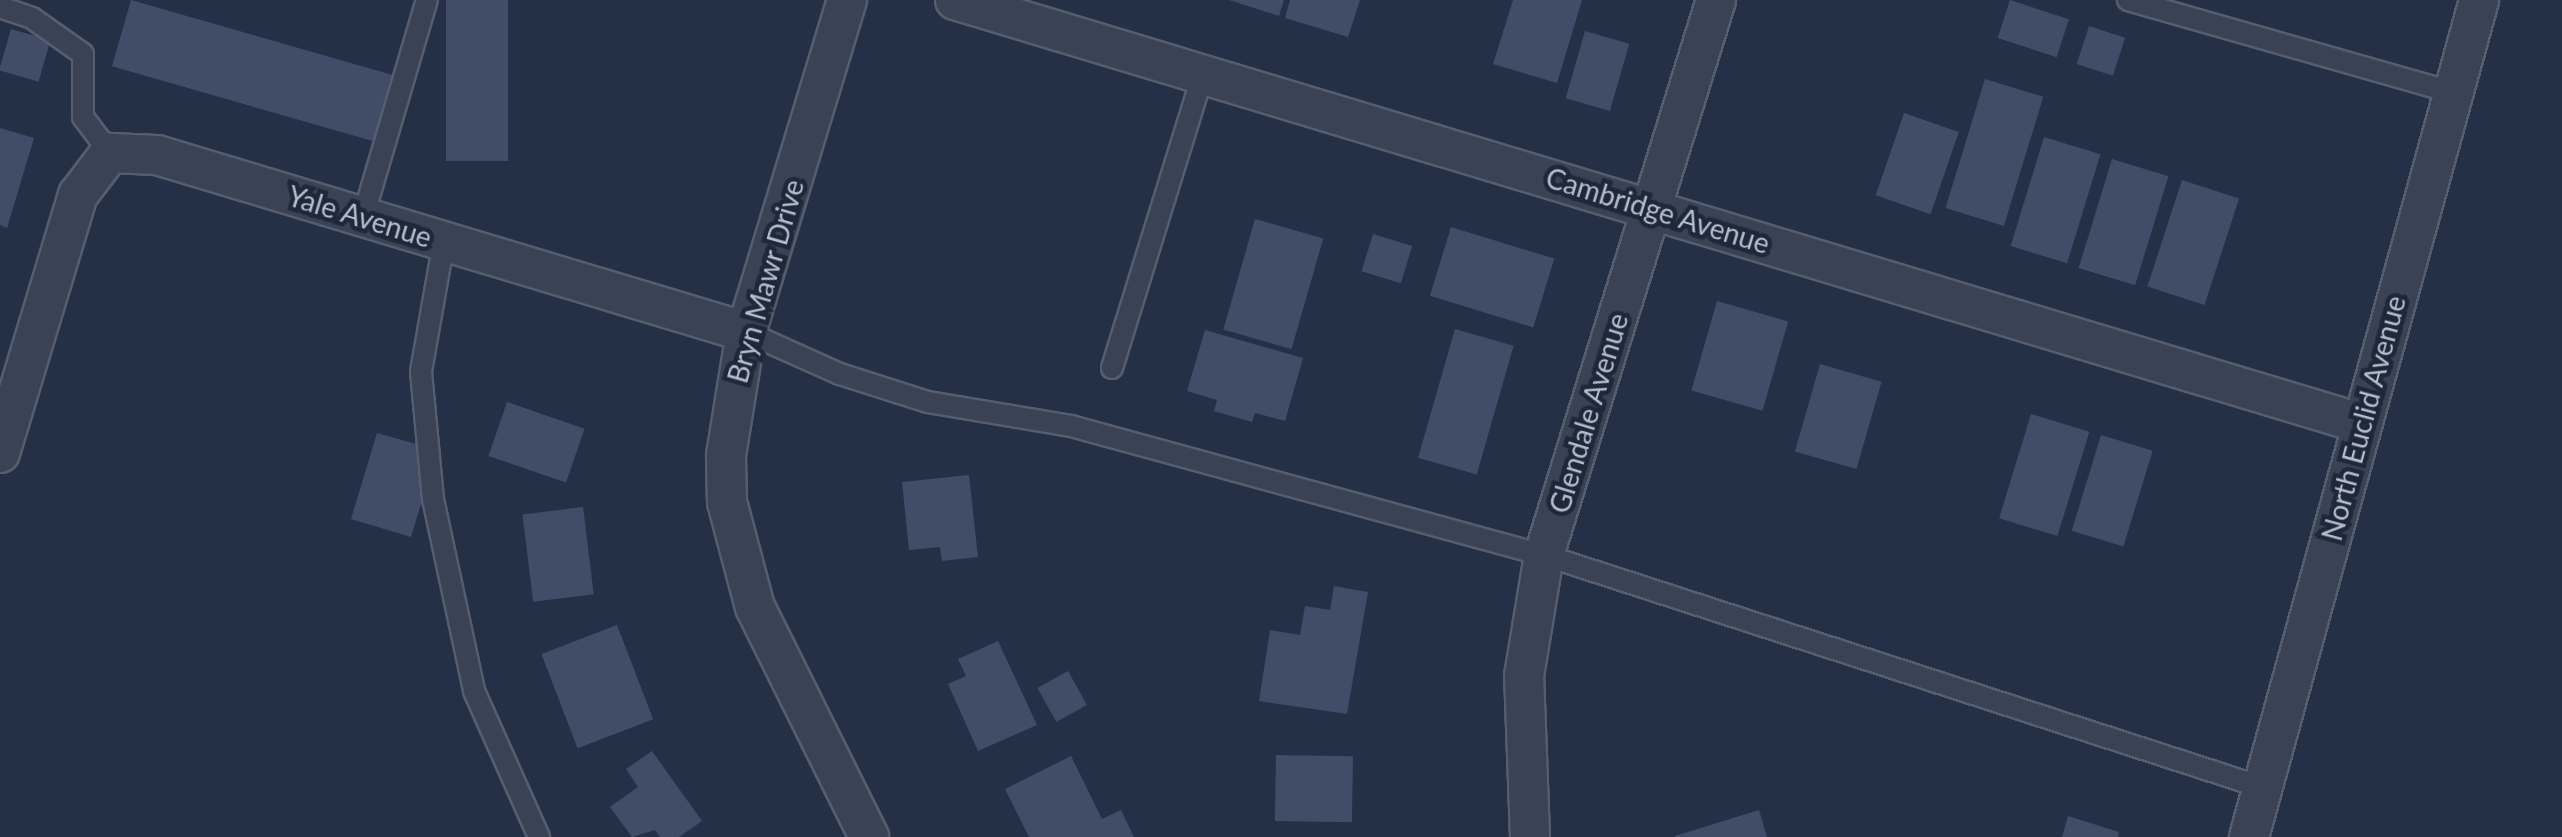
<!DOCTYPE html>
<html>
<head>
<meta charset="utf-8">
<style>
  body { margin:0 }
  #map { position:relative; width:2562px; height:837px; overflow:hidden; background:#243046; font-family:Lato,sans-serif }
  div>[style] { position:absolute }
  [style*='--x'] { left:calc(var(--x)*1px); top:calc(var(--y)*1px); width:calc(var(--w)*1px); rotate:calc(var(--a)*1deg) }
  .building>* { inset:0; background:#414d66; transform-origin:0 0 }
  .roads { filter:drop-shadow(2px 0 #555e6f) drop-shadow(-2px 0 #555e6f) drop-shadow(0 2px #555e6f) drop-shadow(0 -2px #555e6f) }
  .service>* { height:20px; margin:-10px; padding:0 10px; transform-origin:10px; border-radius:10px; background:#394355 }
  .minor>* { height:38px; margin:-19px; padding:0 19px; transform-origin:19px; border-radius:19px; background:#394355 }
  span { translate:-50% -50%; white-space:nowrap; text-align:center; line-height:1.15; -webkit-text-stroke:9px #1e283a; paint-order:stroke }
  .street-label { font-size:28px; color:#b7bece }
</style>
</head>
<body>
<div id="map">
  <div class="building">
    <div style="left:131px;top:0;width:273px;height:69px;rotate:16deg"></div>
    <div style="left:446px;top:0;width:62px;height:161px"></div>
    <div style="clip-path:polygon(1229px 0,1284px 0,1279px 16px)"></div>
    <div style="clip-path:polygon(1290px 0,1360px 0,1348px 37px,1285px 18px)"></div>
    <div style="clip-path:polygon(1513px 0,1582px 0,1557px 83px,1493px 64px)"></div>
    <div style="left:2010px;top:0;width:62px;height:40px;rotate:18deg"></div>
    <div style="left:2089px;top:26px;width:38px;height:40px;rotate:18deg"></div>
    <div style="left:11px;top:29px;width:41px;height:43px;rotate:16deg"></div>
    <div style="left:1585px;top:31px;width:46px;height:70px;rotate:16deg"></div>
    <div style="left:1985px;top:79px;width:61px;height:135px;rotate:17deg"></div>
    <div style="left:1904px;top:113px;width:58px;height:87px;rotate:19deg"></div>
    <div style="clip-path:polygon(0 128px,34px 138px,7px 228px,0 225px)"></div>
    <div style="left:2044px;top:137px;width:59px;height:114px;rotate:17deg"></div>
    <div style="left:2112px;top:159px;width:59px;height:114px;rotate:17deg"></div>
    <div style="left:2182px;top:180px;width:60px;height:112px;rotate:18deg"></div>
    <div style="left:1255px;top:219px;width:71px;height:115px;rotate:16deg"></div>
    <div style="left:1451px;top:227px;width:108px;height:72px;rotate:17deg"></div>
    <div style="left:1373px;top:234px;width:41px;height:39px;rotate:17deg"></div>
    <div style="left:1717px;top:301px;width:74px;height:93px;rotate:16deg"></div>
    <div style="left:1455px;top:329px;width:61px;height:134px;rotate:16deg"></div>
    <div style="clip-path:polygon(1205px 330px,1303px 358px,1285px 421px,1255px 413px,1252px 422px,1214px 411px,1217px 400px,1187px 391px)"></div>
    <div style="left:1820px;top:364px;width:64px;height:91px;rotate:16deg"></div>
    <div style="left:507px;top:402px;width:82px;height:57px;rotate:19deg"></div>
    <div style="left:2031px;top:414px;width:61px;height:109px;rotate:17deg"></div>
    <div style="clip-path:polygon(377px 433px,423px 446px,417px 466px,431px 471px,411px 537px,351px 519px)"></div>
    <div style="left:2101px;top:435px;width:54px;height:100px;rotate:17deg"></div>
    <div style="clip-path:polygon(969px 475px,978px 557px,942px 561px,940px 547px,909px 550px,902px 482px)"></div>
    <div style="left:583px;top:507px;width:88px;height:61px;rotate:83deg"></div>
    <div style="clip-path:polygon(1334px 586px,1368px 592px,1347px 714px,1259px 701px,1270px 630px,1300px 635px,1305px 606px,1330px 610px)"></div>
    <div style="left:617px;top:625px;width:101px;height:81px;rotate:69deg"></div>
    <div style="clip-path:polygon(998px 641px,1037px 725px,978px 751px,948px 684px,966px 676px,958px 659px)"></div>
    <div style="left:1068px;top:671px;width:39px;height:35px;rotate:61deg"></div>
    <div style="clip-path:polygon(652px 751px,702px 821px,679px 837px,660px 837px,655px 830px,632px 837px,610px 807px,638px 787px,626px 769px)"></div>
    <div style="left:1276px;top:755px;width:77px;height:66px;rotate:1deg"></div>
    <div style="clip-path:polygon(1071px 756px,1102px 819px,1121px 810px,1134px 837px,1029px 837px,1005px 789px)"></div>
    <div style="clip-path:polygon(1759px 810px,1767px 837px,1675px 837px,1675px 836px)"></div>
    <div style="clip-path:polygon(2068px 816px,2119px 832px,2118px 837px,2062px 837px)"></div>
  </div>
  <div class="roads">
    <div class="service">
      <div style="--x:2128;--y:0;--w:339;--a:15.9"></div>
      <div style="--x:0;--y:7;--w:34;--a:19"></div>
      <div style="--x:32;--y:18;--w:62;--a:35.2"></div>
      <div style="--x:83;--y:54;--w:63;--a:90"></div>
      <div style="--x:83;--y:117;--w:45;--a:53.1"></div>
      <div style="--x:363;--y:217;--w:226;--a:-73.6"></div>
      <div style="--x:444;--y:241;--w:133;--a:100"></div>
      <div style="--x:421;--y:372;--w:128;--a:84.6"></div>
      <div style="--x:433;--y:499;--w:196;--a:77.9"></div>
      <div style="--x:474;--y:691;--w:160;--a:66"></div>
      <div style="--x:746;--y:332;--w:103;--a:24.1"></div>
      <div style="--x:840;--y:374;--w:92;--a:17.7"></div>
      <div style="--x:928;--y:402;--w:145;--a:9.5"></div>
      <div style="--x:1071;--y:426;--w:490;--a:15.3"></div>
      <div style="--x:1544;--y:555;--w:757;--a:17.93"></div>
      <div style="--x:1112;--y:368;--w:308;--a:-72.8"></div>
    </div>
    <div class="minor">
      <div style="--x:847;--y:0;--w:347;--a:106.9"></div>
      <div style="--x:746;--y:332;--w:126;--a:99.2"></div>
      <div style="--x:726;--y:456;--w:46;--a:88.8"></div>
      <div style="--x:727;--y:502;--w:109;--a:75.1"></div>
      <div style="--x:755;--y:607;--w:257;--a:63.6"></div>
      <div style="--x:955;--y:0;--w:1467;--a:16.76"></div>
      <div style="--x:0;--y:453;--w:270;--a:-73.2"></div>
      <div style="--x:78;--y:195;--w:53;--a:-52.7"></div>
      <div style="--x:110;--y:153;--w:47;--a:2.4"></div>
      <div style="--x:157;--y:155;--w:615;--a:16.73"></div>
      <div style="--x:1530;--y:837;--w:161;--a:-92.1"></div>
      <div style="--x:1524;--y:676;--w:123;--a:-80.6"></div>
      <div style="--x:1544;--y:555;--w:581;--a:-72.78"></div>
      <div style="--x:2249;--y:837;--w:868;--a:-74.63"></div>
    </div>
  </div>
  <div class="street-label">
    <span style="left:1658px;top:210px;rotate:17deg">Cambridge Avenue</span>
    <span style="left:360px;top:216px;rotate:17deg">Yale Avenue</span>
    <span style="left:765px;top:281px;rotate:-74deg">Bryn Mawr Drive</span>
    <span style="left:1588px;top:413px;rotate:-73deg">Glendale Avenue</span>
    <span style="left:2363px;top:418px;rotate:-75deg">North Euclid Avenue</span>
  </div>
</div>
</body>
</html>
